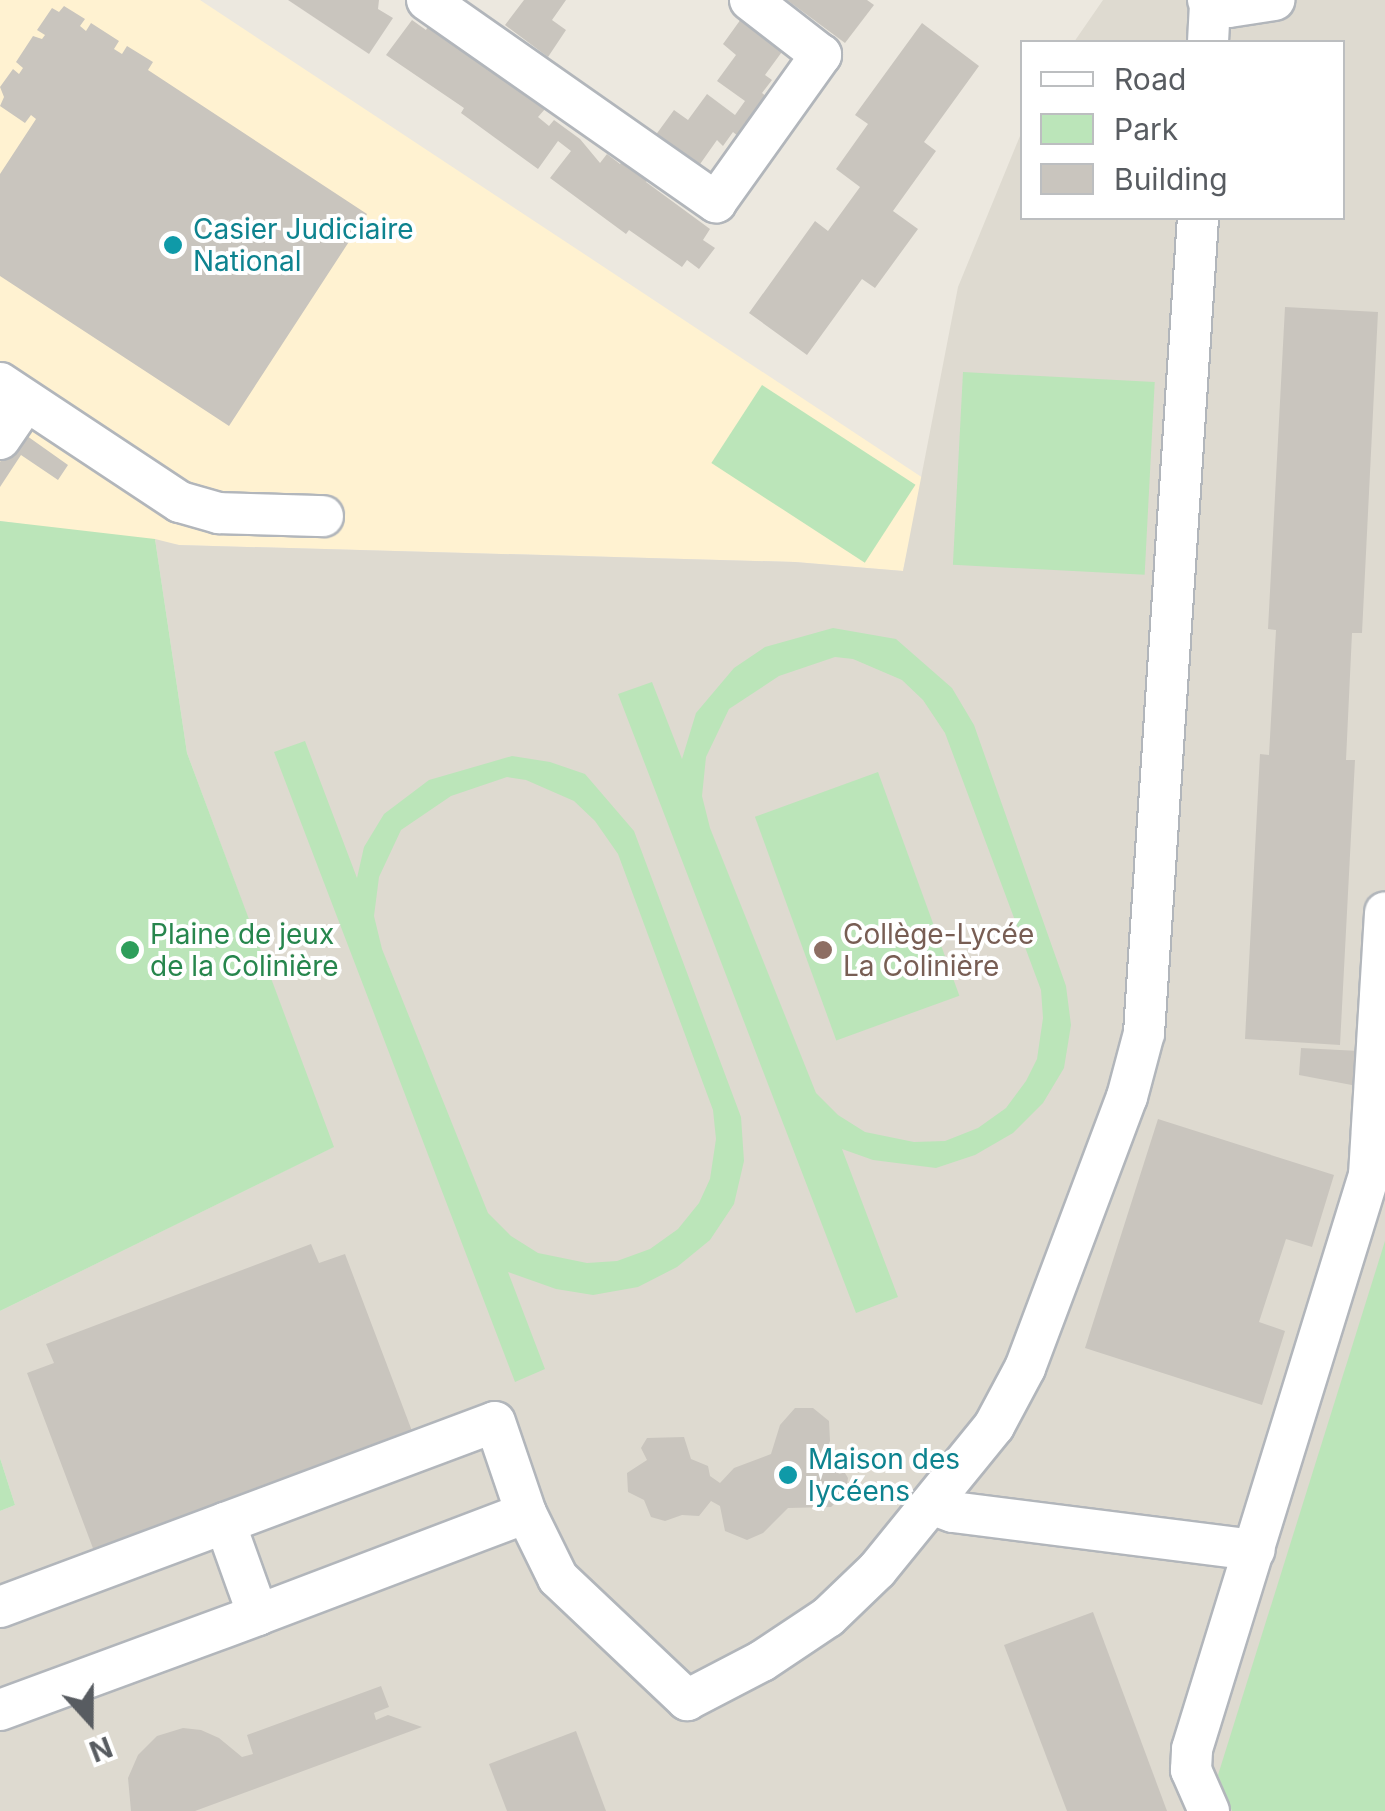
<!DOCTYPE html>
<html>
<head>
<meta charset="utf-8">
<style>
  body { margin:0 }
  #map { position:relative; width:1385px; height:1811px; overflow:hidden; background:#ece8df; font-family:Inter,sans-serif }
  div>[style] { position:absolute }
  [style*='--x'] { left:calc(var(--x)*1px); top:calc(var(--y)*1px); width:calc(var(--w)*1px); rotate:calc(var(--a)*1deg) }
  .commercial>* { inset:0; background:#fff2d1 }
  .education>* { inset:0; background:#dedad0 }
  .green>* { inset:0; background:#bbe5b9; transform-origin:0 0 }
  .building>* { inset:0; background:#c9c5be }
  .roads { filter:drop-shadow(2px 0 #b2b6bb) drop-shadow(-2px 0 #b2b6bb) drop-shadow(0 2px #b2b6bb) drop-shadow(0 -2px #b2b6bb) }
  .minor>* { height:40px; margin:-20px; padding:0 20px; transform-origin:20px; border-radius:20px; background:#fff }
  .dots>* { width:28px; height:28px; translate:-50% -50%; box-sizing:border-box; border:5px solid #fff; border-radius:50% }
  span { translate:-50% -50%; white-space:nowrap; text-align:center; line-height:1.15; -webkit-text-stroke:8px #fff; paint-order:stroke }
  .culture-label { font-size:28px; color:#0d838f }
  .left { translate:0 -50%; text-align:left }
  .leisure-label { font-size:28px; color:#27864d }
  .education-label { font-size:28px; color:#785e54 }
  .legend { position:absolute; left:1020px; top:40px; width:325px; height:180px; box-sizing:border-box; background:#fff; border:2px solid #bcbec0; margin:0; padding:12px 18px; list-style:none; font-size:30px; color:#585c61 }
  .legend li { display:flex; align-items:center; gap:20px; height:50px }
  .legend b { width:50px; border:2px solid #bcbec0 }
  .north { position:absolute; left:40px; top:1671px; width:100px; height:100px; -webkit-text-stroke:8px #fff; paint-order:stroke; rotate:159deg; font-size:28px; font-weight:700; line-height:40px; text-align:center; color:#585c61 }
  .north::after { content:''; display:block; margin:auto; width:35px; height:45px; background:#585c61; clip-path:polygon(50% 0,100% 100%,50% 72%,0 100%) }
</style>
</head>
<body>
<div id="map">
  <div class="commercial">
    <div style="clip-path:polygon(0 0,200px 0,923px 478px,903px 571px,795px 562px,179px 545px,0 521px)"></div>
  </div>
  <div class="education">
    <div style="clip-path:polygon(1103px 0,1385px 0,1385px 1811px,0 1811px,0 1511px,15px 1505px,0 1458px,0 1311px,333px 1147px,187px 753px,155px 539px,179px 545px,795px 562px,903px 571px,958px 287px,1022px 131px,1022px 218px,1342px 218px,1342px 42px,1074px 42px)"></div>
  </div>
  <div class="green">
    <div style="left:963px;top:372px;width:192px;height:193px;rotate:3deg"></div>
    <div style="left:762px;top:385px;width:183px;height:93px;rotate:33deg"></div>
    <div style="clip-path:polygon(0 521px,155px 539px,187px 753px,334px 1147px,0 1311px)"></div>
    <div style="clip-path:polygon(evenodd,833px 628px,896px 639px,952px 688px,974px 725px,1066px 986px,1071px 1025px,1064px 1068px,1043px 1103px,1013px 1133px,975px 1155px,936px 1168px,873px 1160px,842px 1149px,898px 1297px,856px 1313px,618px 694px,652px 682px,682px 759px,696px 713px,734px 668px,765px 647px,833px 628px,835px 657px,853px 659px,902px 680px,923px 700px,945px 733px,1041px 990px,1043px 1018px,1037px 1059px,1026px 1081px,1006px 1108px,978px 1128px,945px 1141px,914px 1142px,865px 1132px,838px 1115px,816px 1093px,710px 828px,702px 796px,706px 757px,729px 709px,779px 676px,835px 657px)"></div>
    <div style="clip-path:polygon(evenodd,305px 741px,357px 878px,364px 847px,384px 814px,429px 780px,512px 756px,550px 762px,585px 774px,634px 831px,741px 1117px,744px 1161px,734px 1204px,710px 1240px,677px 1267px,638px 1287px,593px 1295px,556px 1289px,508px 1272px,545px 1369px,515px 1382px,274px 752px,305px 741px,507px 777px,526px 780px,574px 801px,595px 821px,618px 854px,713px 1110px,716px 1139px,710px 1179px,699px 1203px,678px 1229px,650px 1249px,617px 1261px,587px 1263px,538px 1253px,511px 1236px,488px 1213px,382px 949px,374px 916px,379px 877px,401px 830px,451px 796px,507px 777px)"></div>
    <div style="left:878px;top:772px;width:238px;height:131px;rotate:70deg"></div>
    <div style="clip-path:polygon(1385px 1241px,1385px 1811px,1232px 1811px,1218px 1775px)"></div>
    <div style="clip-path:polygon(0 1458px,15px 1505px,0 1511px)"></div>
  </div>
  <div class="building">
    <div style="clip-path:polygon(288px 0,379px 0,378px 9px,393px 18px,369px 54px)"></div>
    <div style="clip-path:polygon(524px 0,566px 0,552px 20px,566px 30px,548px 57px,505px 25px)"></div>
    <div style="clip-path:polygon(787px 0,867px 0,874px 5px,845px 43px)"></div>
    <div style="clip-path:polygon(64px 6px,85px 19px,80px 26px,86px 31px,91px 23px,119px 41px,114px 49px,122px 54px,127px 46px,153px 62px,148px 70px,367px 214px,229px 426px,0 276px,0 174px,36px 119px,31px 115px,25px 123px,0 106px,4px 97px,0 87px,13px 69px,19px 74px,23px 68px,16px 62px,33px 36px,42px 39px,45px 35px,37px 30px,52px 8px,59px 12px)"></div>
    <div style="clip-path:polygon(741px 19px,784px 49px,765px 75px,772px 80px,762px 93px,767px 97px,739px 137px,733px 132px,723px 146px,717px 140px,698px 167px,655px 136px,674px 110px,688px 120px,707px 94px,735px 115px,745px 101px,717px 81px,736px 55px,723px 44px)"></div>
    <div style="clip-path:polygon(412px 20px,426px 30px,429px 24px,505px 80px,509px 74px,534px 92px,530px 98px,545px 109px,538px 117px,549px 126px,554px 120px,580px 139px,600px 163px,607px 154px,620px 164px,625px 158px,650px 177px,646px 182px,710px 229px,703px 240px,715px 248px,699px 269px,687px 260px,682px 267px,629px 230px,626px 234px,550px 178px,571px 151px,558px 141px,538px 169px,461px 113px,464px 108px,386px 55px)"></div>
    <div style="clip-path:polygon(922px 23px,979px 66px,924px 142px,936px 151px,893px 211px,918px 229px,875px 288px,862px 279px,807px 355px,749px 313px,815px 221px,828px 231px,860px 187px,836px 169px,868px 124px,855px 115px)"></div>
    <div style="clip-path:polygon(1285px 307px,1378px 312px,1362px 633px,1352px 633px,1346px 760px,1355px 760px,1340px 1045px,1245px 1039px,1260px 754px,1269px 755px,1276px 630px,1268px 629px)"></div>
    <div style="clip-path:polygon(20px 431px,68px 465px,58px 480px,21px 455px,0 487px,0 462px)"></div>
    <div style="clip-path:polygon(1301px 1048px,1359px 1051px,1357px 1086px,1299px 1075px)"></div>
    <div style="clip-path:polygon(1158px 1119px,1334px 1175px,1312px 1247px,1286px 1239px,1259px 1322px,1285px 1331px,1262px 1405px,1085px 1348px)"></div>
    <div style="clip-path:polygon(311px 1244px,319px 1263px,345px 1254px,412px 1431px,94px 1551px,27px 1373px,54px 1363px,46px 1344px)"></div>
    <div style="clip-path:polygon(795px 1408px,813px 1408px,829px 1421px,830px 1441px,822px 1462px,840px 1465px,848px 1478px,846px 1492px,831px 1507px,788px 1508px,763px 1533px,747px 1540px,725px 1531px,720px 1506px,711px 1501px,699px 1516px,682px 1515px,665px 1521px,651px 1517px,644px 1500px,628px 1492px,627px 1473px,647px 1460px,641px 1448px,647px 1438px,684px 1437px,691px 1459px,708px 1466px,710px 1476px,720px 1483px,734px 1468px,771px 1454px,780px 1425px)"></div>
    <div style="clip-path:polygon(1093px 1612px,1167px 1811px,1067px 1811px,1004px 1645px)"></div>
    <div style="clip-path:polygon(381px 1686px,389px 1707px,374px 1713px,376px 1720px,388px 1715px,422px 1727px,195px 1811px,131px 1811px,128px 1778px,138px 1755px,157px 1736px,183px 1728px,201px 1730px,219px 1738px,242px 1757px,253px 1754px,247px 1735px)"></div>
    <div style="clip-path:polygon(576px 1731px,606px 1811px,507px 1811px,489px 1764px)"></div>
  </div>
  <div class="roads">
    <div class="minor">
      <div style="--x:427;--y:0;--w:353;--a:35"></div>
      <div style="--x:716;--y:202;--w:181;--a:-54.5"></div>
      <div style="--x:821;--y:55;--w:90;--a:-142.2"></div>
      <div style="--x:1208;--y:0;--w:22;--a:18"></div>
      <div style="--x:1229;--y:7;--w:46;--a:-8.8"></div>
      <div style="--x:1208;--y:42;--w:39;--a:-87"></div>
      <div style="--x:0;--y:383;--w:216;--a:33.5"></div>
      <div style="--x:180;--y:502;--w:41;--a:15.8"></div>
      <div style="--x:219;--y:513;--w:104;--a:1.7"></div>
      <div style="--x:0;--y:439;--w:46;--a:-55.6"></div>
      <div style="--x:931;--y:1504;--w:23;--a:20"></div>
      <div style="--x:953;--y:1512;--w:304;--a:7.2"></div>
      <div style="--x:526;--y:1513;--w:72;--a:63.8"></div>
      <div style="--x:558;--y:1578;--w:178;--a:43.4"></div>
      <div style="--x:687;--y:1700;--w:85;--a:-27.5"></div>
      <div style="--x:762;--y:1661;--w:79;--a:-33.7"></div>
      <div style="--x:828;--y:1617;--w:68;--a:-43.8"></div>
      <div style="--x:877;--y:1570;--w:186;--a:-50.9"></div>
      <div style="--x:994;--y:1426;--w:66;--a:-61.9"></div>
      <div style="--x:1025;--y:1368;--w:290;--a:-69.4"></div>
      <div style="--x:1127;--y:1097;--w:66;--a:-75.1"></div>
      <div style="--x:1144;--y:1033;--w:817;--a:-86.21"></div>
      <div style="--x:0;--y:1607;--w:528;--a:-20.49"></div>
      <div style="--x:495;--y:1422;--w:96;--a:71.2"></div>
      <div style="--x:526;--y:1513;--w:287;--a:159.2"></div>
      <div style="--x:258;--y:1615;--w:98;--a:-109.7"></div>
      <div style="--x:0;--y:1710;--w:275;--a:-20.2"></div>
      <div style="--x:1209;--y:1811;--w:45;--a:-113.7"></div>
      <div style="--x:1191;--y:1770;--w:21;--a:-87"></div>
      <div style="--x:1192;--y:1749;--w:601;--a:-72.86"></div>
      <div style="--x:1369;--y:1175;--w:263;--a:-86.5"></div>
    </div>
  </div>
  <div class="dots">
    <div style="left:173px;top:245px;background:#0f9aa8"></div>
    <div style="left:130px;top:950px;background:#2e9e5b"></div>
    <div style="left:823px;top:950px;background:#8d6e63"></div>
    <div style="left:788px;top:1475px;background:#0f9aa8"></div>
  </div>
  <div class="culture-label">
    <span class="left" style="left:193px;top:245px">Casier Judiciaire<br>National</span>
    <span class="left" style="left:808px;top:1475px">Maison des<br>lycéens</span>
  </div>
  <div class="leisure-label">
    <span class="left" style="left:150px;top:950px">Plaine de jeux<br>de la Colinière</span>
  </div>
  <div class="education-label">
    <span class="left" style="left:843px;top:950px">Collège-Lycée<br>La Colinière</span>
  </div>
  <ul class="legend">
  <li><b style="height:12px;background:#fff"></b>Road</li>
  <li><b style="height:28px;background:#bbe5b9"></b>Park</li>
  <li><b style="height:28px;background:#c9c5be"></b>Building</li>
  </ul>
  <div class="north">N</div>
</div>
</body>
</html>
